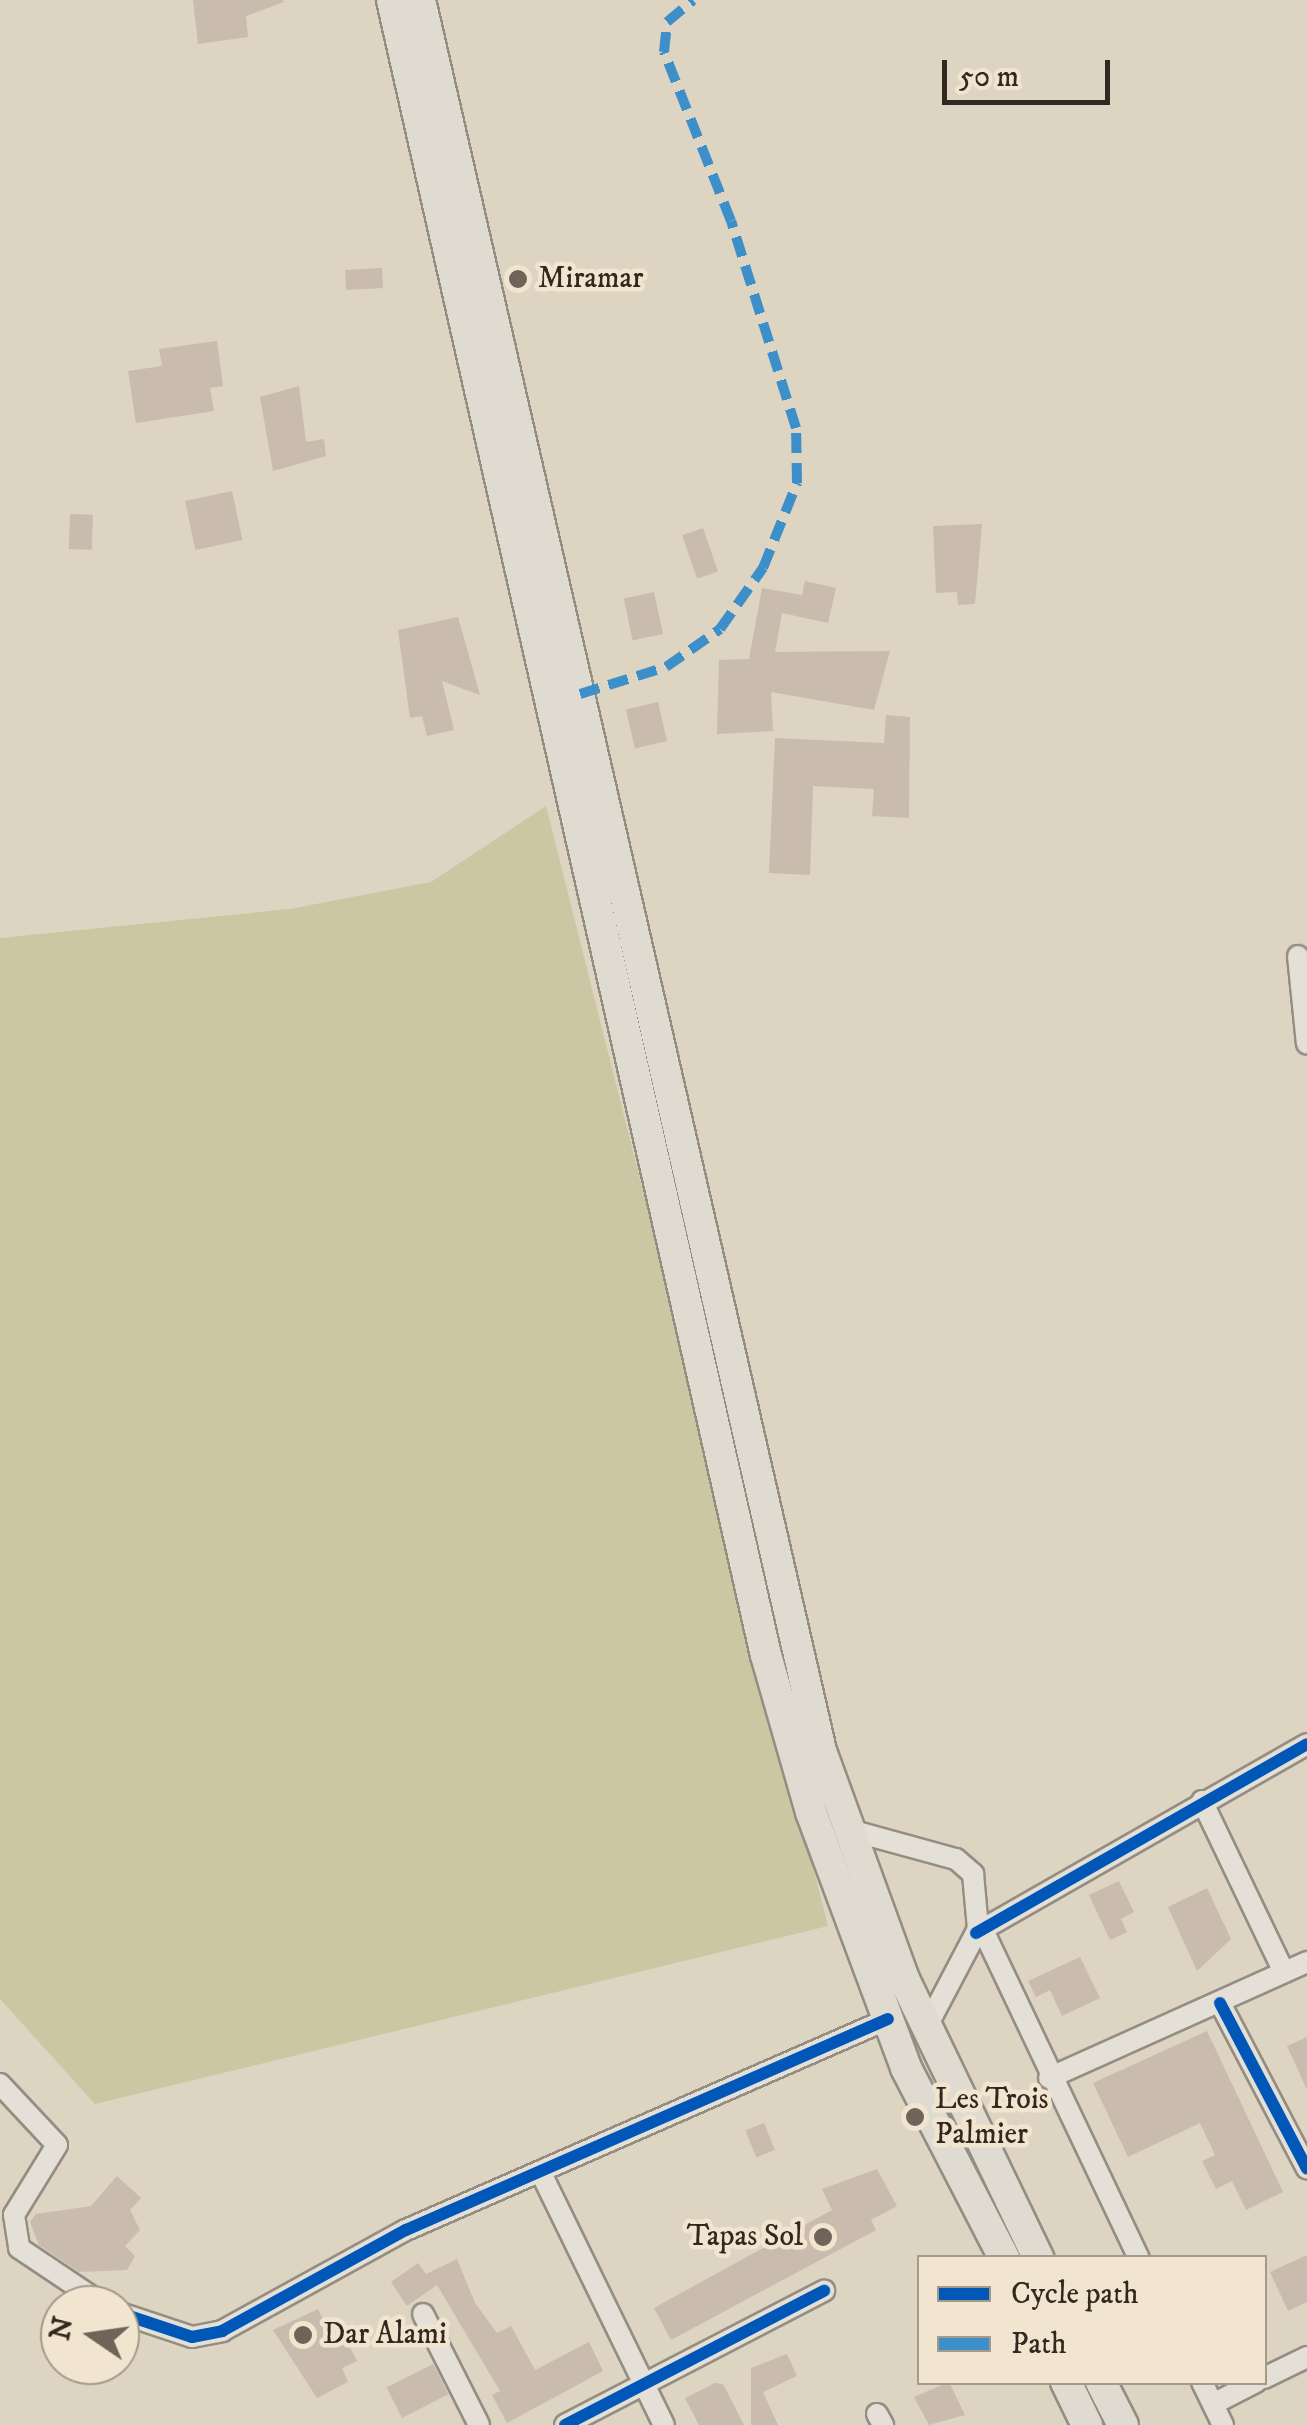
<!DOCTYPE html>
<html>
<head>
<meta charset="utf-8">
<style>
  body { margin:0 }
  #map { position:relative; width:1307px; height:2425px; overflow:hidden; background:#ddd4c2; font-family:"IM FELL DW Pica",serif }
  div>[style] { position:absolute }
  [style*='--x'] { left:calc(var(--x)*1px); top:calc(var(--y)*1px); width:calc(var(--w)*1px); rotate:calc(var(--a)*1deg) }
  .green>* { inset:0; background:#cbc7a3 }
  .building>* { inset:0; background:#cabbaf; transform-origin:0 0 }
  .roads { filter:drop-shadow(2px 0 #948d82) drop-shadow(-2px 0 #948d82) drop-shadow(0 2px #948d82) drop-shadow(0 -2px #948d82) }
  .street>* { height:20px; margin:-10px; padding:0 10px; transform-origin:10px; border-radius:10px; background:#e5e0d7 }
  .primary>* { height:30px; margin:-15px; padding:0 15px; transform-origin:15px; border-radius:15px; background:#e0dbd0 }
  .quiet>* { height:10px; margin-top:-5px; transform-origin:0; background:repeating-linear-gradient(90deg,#3d8fca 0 20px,transparent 0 30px) }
  .cycleway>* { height:12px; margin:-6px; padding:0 6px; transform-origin:6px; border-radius:6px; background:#0057b8 }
  .dots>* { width:28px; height:28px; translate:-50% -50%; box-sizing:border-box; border:5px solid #f1e5d0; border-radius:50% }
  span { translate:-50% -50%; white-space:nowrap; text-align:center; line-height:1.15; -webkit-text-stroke:9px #f1e5d0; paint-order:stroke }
  .poi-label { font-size:30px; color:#332820 }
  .left { translate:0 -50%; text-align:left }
  .right { translate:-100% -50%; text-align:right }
  .legend { position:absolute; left:917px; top:2255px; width:350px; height:130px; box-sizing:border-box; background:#f1e5d0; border:2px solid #a5998a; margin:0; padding:12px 18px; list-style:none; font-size:30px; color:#332820 }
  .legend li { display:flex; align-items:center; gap:20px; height:50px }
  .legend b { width:50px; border:2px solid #a5998a }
  .north { position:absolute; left:40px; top:2285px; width:100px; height:100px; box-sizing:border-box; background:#f1e5d0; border:2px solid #a5998a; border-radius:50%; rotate:283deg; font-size:28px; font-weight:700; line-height:40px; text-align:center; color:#332820 }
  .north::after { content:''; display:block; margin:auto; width:35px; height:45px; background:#6e6459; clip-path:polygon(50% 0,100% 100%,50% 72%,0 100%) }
  .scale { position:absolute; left:942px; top:60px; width:168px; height:45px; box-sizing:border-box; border:5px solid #332820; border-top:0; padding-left:12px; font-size:30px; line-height:35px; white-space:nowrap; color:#332820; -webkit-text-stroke:8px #f1e5d0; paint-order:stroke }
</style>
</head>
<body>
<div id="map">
  <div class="green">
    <div style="clip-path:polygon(546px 806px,828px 1926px,95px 2104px,0 1999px,0 938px,290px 909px,431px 882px)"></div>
  </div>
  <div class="building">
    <div style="clip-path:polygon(193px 0,283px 0,284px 2px,246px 16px,248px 37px,198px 44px)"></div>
    <div style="left:382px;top:268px;width:20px;height:37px;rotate:87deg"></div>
    <div style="clip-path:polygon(217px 341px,223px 386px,210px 388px,214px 411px,136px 423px,128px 371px,162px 366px,159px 349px)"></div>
    <div style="clip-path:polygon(299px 386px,306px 442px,324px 439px,326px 456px,273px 471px,260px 397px)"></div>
    <div style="left:232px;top:491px;width:50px;height:48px;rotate:78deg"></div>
    <div style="left:70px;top:514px;width:23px;height:35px;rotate:2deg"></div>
    <div style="clip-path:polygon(982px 524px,975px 604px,958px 605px,957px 592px,936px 593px,933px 526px)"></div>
    <div style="left:703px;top:528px;width:46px;height:22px;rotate:71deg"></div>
    <div style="clip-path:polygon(805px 581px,836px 588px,828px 623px,782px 613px,775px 652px,890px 651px,874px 710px,771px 692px,773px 731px,717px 734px,719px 660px,749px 659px,762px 588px,802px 595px)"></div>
    <div style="left:654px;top:592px;width:43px;height:31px;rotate:78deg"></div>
    <div style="clip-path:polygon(458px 617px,480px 695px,442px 681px,454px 730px,427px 736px,422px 716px,410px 718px,398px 630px)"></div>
    <div style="left:658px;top:702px;width:40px;height:33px;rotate:77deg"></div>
    <div style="clip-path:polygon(886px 715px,910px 717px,909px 818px,872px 816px,874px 789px,813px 786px,810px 875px,769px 873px,775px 738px,884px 743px)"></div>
    <div style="clip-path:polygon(1119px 1881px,1134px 1912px,1121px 1919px,1127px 1932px,1110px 1940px,1089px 1895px)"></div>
    <div style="clip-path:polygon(1207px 1888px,1231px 1939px,1197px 1971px,1168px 1907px)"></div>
    <div style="clip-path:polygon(1080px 1957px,1100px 1998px,1062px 2016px,1050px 1990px,1036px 1997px,1028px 1981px)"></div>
    <div style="clip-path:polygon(1207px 2031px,1283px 2192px,1246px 2210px,1232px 2181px,1216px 2189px,1202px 2161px,1215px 2155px,1200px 2123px,1128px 2157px,1093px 2083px)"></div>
    <div style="clip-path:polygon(1307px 2037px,1307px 2090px,1287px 2046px)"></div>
    <div style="left:764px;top:2123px;width:29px;height:20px;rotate:68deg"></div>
    <div style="clip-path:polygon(877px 2169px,897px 2206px,871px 2220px,876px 2230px,671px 2340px,654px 2308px,832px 2210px,822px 2189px)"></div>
    <div style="clip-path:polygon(117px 2176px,141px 2198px,130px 2210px,140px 2230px,125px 2246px,135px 2256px,127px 2270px,79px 2272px,39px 2245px,30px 2222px,36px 2214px,91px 2206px)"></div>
    <div style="clip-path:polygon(1307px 2255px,1307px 2302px,1288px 2311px,1270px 2272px)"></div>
    <div style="clip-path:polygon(457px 2259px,475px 2303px,497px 2333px,511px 2326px,535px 2370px,589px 2342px,603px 2371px,507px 2423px,492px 2395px,500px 2391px,437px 2285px,407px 2306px,391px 2282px,418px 2263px,426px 2274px)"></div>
    <div style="clip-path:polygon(318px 2309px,334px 2343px,345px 2337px,357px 2361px,342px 2368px,348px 2382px,317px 2398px,273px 2330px)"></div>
    <div style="clip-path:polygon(787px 2354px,797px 2376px,763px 2392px,778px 2425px,751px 2425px,751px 2368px)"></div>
    <div style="left:433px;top:2364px;width:34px;height:52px;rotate:63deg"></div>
    <div style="clip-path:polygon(949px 2382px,965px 2415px,929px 2425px,914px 2397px)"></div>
    <div style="clip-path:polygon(715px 2383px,723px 2384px,744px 2425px,699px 2425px,685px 2398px)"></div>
  </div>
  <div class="roads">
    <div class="street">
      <div style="--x:1298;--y:956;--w:88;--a:84.2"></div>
      <div style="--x:1202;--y:1801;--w:190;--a:64.4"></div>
      <div style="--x:846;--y:1829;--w:114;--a:15.3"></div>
      <div style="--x:956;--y:1859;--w:23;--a:41"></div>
      <div style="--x:973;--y:1874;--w:55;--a:84.8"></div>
      <div style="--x:978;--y:1929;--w:112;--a:117.7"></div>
      <div style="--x:983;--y:1930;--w:363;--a:64.6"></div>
      <div style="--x:976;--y:1933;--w:381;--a:-29.7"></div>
      <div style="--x:1220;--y:2003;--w:187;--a:62.3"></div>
      <div style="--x:1049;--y:2078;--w:283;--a:-24.2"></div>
      <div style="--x:0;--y:2084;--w:83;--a:46.9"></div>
      <div style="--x:57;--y:2145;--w:82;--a:121.6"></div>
      <div style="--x:14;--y:2215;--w:33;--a:81"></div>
      <div style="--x:19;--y:2248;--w:102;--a:33.8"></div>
      <div style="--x:542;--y:2175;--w:278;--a:64"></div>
      <div style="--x:120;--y:2313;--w:76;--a:18.4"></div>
      <div style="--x:192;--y:2337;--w:31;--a:-11"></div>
      <div style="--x:222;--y:2331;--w:210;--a:-28.8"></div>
      <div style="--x:406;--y:2230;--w:526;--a:-23.64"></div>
      <div style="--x:423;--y:2314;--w:124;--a:63.2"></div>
      <div style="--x:1264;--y:2378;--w:48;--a:-26"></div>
      <div style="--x:1202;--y:2382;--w:48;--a:64"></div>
      <div style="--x:1213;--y:2404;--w:48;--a:-27.1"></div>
      <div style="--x:877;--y:2414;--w:13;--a:61"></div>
      <div style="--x:565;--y:2425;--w:292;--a:-27.4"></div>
    </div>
    <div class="primary">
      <div style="--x:392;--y:0;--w:1697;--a:77.27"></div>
      <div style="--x:766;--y:1655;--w:163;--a:74"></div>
      <div style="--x:811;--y:1812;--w:273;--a:69.6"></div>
      <div style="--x:906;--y:2068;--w:214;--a:62.7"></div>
      <div style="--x:420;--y:0;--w:1796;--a:77.1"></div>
      <div style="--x:821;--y:1751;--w:243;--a:70"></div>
      <div style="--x:904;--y:1979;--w:310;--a:64.3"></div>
      <div style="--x:1066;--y:2382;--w:48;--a:64"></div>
      <div style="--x:1101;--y:2382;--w:48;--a:62.9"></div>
    </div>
  </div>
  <div class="quiet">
    <div style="--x:580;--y:694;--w:90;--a:-17.4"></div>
    <div style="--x:666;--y:667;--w:66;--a:-35.1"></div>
    <div style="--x:720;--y:629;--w:75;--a:-54.8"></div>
    <div style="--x:763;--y:568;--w:92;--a:-68.2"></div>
    <div style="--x:797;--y:483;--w:55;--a:-91"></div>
    <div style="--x:796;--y:428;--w:217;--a:-107.4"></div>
    <div style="--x:731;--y:221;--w:182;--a:-111.6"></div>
    <div style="--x:664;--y:52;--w:30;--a:-84"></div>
    <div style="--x:667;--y:22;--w:34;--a:-40"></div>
  </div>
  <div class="cycleway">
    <div style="--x:976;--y:1933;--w:381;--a:-29.7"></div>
    <div style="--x:1220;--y:2003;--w:187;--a:62.3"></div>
    <div style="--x:120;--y:2313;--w:76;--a:18.4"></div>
    <div style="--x:192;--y:2337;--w:31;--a:-11"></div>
    <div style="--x:222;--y:2331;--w:210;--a:-28.8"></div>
    <div style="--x:406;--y:2230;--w:526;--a:-23.64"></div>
    <div style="--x:565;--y:2425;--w:292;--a:-27.4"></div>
  </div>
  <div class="dots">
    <div style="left:518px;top:279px;background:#6e6459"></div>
    <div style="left:915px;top:2117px;background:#6e6459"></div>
    <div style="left:823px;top:2237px;background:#6e6459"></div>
    <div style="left:303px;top:2335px;background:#6e6459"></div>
  </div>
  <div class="poi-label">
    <span class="left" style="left:538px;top:279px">Miramar</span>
    <span class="left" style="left:935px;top:2117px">Les Trois<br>Palmier</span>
    <span class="right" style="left:803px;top:2237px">Tapas Sol</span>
    <span class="left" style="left:323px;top:2335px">Dar Alami</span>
  </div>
  <ul class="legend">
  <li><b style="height:12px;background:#0057b8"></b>Cycle path</li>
  <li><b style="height:12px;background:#3d8fca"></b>Path</li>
  </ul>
  <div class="north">N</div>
  <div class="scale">50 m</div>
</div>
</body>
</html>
